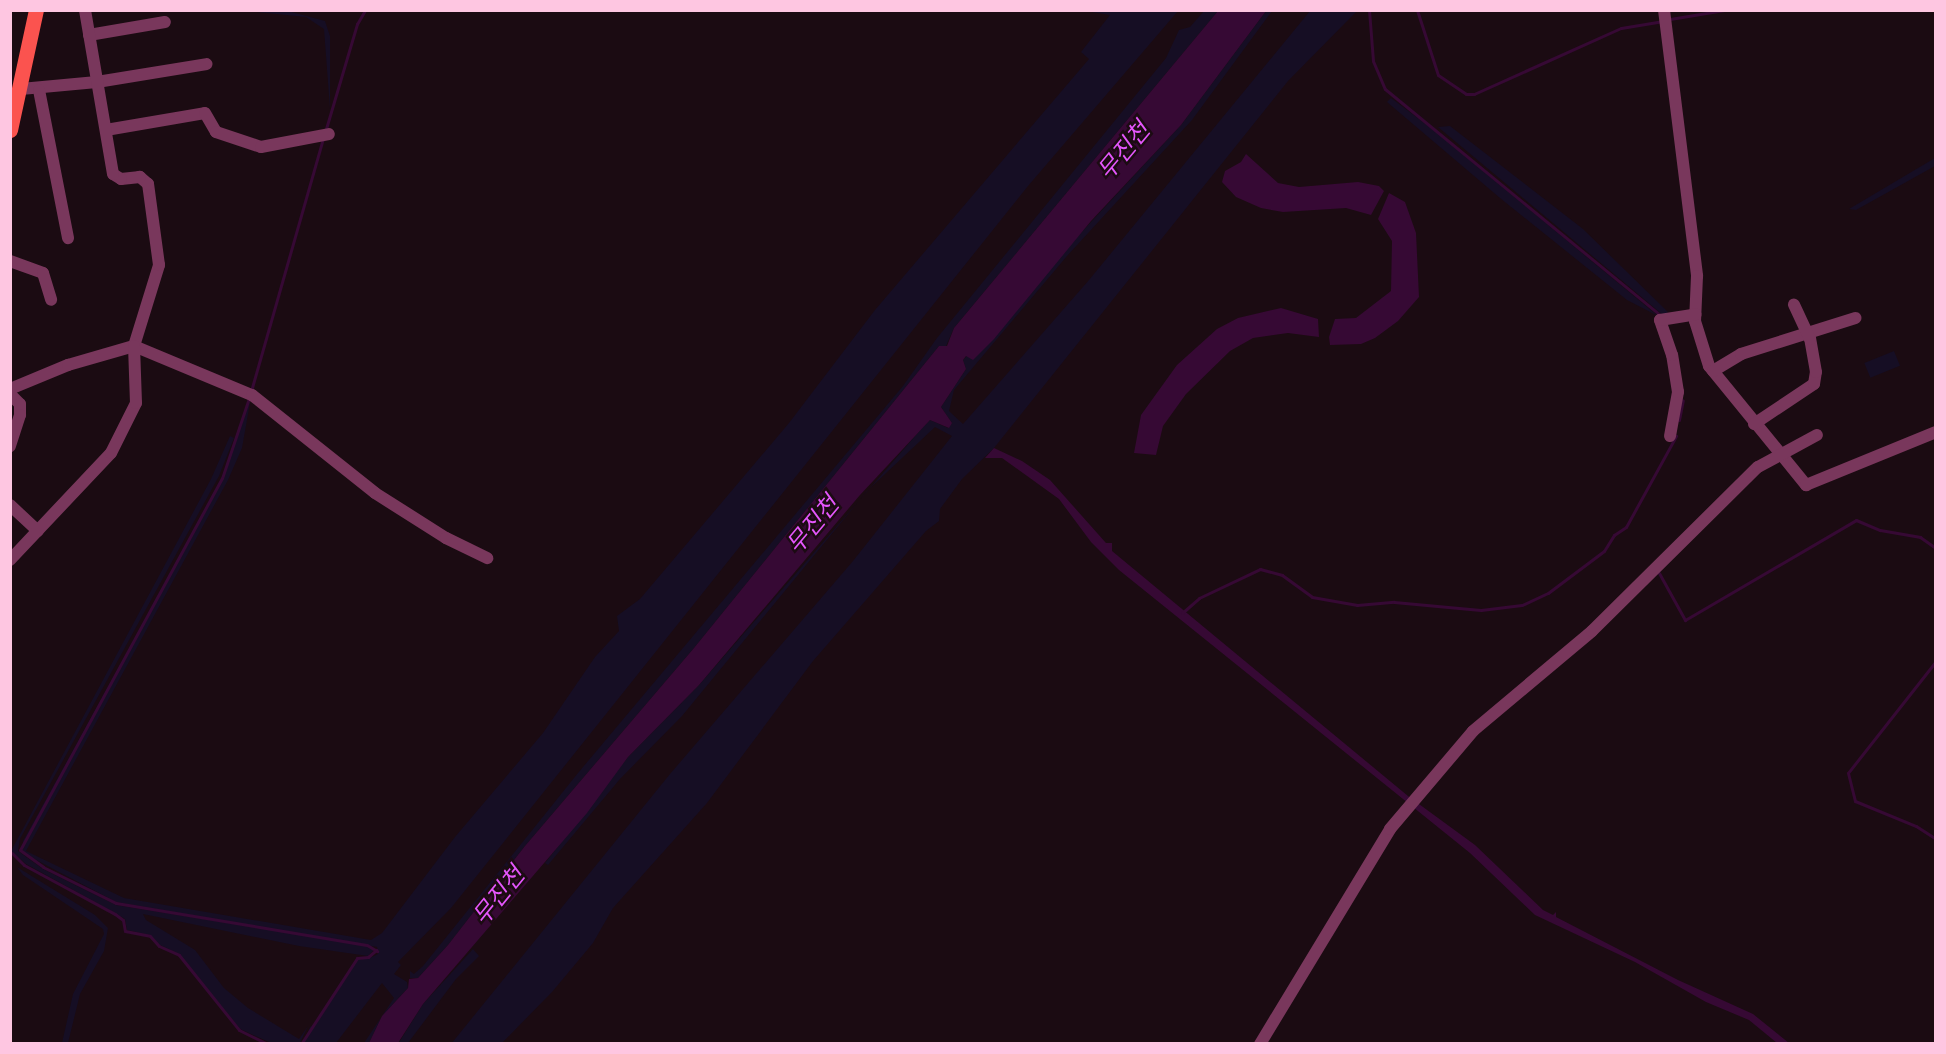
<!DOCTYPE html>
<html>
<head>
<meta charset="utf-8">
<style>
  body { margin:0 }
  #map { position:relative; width:1946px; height:1054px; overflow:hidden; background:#1b0b12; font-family:"Alegreya Sans","Noto Sans KR",sans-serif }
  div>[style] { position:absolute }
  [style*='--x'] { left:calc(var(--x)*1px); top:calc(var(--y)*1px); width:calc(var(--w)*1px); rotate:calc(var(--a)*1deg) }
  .green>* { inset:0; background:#160e24; transform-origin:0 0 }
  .water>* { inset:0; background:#360934 }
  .stream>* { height:3px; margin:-1.5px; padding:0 1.5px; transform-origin:1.5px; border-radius:1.5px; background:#360934 }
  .minor>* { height:12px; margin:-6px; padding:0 6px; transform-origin:6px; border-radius:6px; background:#79375c }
  .major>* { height:15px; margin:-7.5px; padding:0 7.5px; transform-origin:7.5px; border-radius:7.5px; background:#fb534f }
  span { translate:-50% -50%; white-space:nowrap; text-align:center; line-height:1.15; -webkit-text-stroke:5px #1b0b12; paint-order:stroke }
  .water-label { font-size:24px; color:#e456fb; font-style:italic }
  .frame { position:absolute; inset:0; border:12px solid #fec6e1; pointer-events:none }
</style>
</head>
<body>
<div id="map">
  <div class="green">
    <div style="clip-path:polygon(247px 11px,288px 11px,325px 21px,330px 36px,330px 109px,324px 29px,306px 17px)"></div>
    <div style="clip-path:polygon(1086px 11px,1178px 11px,1028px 186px,451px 908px,398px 962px,401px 965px,394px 974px,407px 982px,408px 988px,382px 1016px,369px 1043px,364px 1043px,394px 998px,382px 983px,336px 1043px,303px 1043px,310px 1027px,316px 1024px,358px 959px,372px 957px,378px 954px,377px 947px,116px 902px,23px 853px,23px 841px,223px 478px,251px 397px,242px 448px,228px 480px,26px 851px,124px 898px,371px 940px,382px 933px,455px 837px,543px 733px,595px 657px,619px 631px,617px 616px,640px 599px,789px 423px,875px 310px,1089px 59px,1081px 52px,1110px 15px)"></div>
    <div style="clip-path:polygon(1204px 11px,1218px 11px,954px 328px,946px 346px,939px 346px,694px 648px,525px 846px,448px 945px,418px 978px,410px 978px,410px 971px,414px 974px,423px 966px,578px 773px,903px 386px,937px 338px,1166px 58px,1179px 30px,1190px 27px)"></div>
    <div style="clip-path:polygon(1266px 11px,1272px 11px,1192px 120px,1067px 256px,954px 390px,949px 411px,963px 424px,1089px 280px,1310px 11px,1357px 11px,1288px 81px,994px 448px,962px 479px,940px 509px,939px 521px,926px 531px,813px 661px,707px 803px,613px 908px,593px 943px,552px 992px,502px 1043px,451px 1044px,670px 774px,853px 561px,952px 436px,935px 427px,867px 491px,682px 716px,620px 779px,548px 865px,545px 863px,628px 757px,699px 685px,923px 427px,930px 420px,948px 428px,952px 423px,941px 407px,966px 369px,963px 360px,1181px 125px)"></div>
    <div style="clip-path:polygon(1391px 98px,1435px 131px,1658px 316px,1627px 300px,1500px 198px,1387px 102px)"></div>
    <div style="clip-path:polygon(1450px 126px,1583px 229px,1668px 312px,1663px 315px,1438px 127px)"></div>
    <div style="clip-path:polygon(1935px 158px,1935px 166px,1856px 210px,1849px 209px)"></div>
    <div style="left:1894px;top:351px;width:16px;height:32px;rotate:68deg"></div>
    <div style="clip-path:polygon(230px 436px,234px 438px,219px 476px,20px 839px,18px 851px,43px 869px,116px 905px,366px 945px,374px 950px,368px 956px,299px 946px,143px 914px,146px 920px,195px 950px,224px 988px,248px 1008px,299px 1039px,308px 1026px,300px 1043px,271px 1043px,240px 1029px,179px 954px,156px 943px,150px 935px,127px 930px,125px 919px,115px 913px,26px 864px,11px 851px,211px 479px)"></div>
    <div style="clip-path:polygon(17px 867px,95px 915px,108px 928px,104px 951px,80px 994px,68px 1043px,62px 1043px,73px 994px,104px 934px,103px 929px,23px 875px)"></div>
    <div style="clip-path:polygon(473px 949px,479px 956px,456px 979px,408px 1043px,398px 1044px,423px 1004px)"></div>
  </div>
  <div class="water">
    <div style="clip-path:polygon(1218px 11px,1266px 11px,1181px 125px,1091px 221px,994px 339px,973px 360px,966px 356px,963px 360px,966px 369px,941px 407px,952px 423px,949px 428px,930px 420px,860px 495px,699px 685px,628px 757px,587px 813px,423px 1004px,398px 1043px,369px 1043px,382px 1016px,408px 988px,409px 979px,418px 978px,448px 945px,525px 846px,694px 648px,939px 346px,947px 346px,954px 328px)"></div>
    <div style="clip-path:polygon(1246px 154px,1278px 183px,1299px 187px,1358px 182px,1379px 186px,1384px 191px,1371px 215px,1346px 208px,1283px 212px,1261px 208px,1236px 197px,1222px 182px,1225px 171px,1241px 162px)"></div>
    <div style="clip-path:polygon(1389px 193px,1405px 202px,1416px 233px,1419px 297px,1398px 321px,1375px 338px,1361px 344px,1330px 345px,1329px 337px,1335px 319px,1356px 318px,1391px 291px,1392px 241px,1378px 219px)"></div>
    <div style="clip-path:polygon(1281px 308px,1318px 319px,1319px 337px,1288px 333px,1253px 338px,1230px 351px,1186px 394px,1163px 426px,1156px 455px,1134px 453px,1141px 415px,1177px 365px,1217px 329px,1238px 318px)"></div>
    <div style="clip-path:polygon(994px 448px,1022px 461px,1050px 480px,1106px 543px,1112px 543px,1112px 551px,1408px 796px,1475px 845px,1543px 910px,1553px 915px,1556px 912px,1556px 917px,1678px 980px,1753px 1014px,1789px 1043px,1777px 1043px,1749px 1020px,1706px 1002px,1635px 962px,1535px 915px,1470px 853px,1119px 570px,1091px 542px,1059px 499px,1002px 458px,985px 458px)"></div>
  </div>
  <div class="stream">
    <div style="--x:1369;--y:10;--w:51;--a:85.5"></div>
    <div style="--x:1373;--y:61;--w:30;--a:67"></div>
    <div style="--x:1385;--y:89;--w:357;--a:39.4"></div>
    <div style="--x:1417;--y:10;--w:68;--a:72.1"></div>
    <div style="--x:1438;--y:75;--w:34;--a:34"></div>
    <div style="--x:1466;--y:94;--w:8;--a:0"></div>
    <div style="--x:1474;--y:94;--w:161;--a:-24.2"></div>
    <div style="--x:1621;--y:28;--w:43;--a:-9.5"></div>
    <div style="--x:1670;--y:19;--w:55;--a:-9.5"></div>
    <div style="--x:325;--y:132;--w:113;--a:-73.5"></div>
    <div style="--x:357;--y:24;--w:16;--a:-60"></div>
    <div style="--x:251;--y:391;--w:263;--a:-74.1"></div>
    <div style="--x:249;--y:398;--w:84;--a:108.6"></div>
    <div style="--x:222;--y:478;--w:423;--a:118.5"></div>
    <div style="--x:20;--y:850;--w:29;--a:36"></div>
    <div style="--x:43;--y:867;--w:81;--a:26.3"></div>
    <div style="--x:116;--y:903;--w:254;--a:9.5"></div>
    <div style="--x:367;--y:945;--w:12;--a:31"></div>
    <div style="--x:1679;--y:420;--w:20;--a:-79"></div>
    <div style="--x:1659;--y:573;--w:54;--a:61"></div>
    <div style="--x:1685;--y:620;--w:198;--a:-30.3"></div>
    <div style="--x:1856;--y:520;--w:26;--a:23"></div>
    <div style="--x:1880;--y:530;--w:41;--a:9.9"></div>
    <div style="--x:1920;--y:537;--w:19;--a:35"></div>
    <div style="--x:1182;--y:613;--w:23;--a:-41"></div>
    <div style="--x:1199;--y:598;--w:68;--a:-25.4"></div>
    <div style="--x:1260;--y:569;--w:23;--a:15"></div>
    <div style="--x:1282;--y:575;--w:37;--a:36"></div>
    <div style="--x:1312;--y:597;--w:46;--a:10.1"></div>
    <div style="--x:1357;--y:605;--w:37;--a:-5"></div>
    <div style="--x:1394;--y:602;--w:87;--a:5.3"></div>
    <div style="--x:1481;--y:610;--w:41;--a:-7"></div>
    <div style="--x:1522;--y:605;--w:29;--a:-25"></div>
    <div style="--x:1548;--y:593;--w:70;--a:-36.9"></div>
    <div style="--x:1604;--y:551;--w:19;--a:-58"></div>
    <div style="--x:1614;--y:535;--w:14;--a:-34"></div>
    <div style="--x:1626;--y:527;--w:104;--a:-61.2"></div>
    <div style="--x:1936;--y:661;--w:142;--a:128.2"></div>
    <div style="--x:1848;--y:773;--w:29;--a:76"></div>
    <div style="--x:1855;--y:801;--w:66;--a:22.3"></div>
    <div style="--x:1916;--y:826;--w:24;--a:33"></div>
    <div style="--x:12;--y:853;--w:17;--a:45"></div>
    <div style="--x:24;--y:865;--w:103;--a:28.3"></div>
    <div style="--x:115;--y:914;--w:10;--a:37"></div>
    <div style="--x:123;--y:920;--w:11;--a:80"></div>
    <div style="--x:125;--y:931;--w:25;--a:11"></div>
    <div style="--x:150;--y:936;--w:13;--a:48"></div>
    <div style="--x:159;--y:946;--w:22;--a:24"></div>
    <div style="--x:179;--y:955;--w:96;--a:51.3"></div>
    <div style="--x:239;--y:1030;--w:32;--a:26"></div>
    <div style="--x:274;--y:1044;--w:15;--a:0"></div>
    <div style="--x:301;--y:1044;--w:103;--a:-56.9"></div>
    <div style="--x:357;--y:958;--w:11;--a:-5"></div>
    <div style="--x:368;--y:957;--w:11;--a:-41"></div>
  </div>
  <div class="minor">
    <div style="--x:1664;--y:10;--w:268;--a:82.9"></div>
    <div style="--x:1697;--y:276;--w:45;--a:92.5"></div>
    <div style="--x:1695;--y:321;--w:47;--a:72.7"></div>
    <div style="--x:1709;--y:366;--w:154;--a:50.8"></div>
    <div style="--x:1806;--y:485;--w:140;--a:-22.2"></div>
    <div style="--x:89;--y:35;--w:77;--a:-9.7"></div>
    <div style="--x:21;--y:89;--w:76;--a:-5.3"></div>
    <div style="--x:97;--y:82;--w:111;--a:-9.3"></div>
    <div style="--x:39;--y:90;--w:151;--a:78.9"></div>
    <div style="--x:106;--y:130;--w:100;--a:-9.7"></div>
    <div style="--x:205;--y:113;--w:22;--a:60"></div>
    <div style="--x:216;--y:132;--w:47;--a:18.4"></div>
    <div style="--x:261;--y:147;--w:69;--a:-10.8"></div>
    <div style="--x:10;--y:261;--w:35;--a:20"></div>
    <div style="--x:43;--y:273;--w:28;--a:73"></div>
    <div style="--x:134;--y:346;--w:128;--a:22.6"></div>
    <div style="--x:252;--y:395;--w:157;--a:38.5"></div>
    <div style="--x:375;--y:493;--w:84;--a:32.4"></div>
    <div style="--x:446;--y:538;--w:46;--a:26"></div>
    <div style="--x:1713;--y:371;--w:33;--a:-31"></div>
    <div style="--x:1741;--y:354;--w:120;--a:-17.5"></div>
    <div style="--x:10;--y:389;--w:63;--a:-22.5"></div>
    <div style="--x:68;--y:365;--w:69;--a:-16.1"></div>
    <div style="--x:134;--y:346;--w:85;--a:-72.8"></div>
    <div style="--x:159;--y:265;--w:82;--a:-97.7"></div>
    <div style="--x:148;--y:184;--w:11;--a:-139"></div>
    <div style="--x:140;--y:177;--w:19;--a:174"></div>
    <div style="--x:121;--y:179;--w:9;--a:-148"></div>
    <div style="--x:113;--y:174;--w:166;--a:-99.7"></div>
    <div style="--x:10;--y:394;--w:14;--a:45"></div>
    <div style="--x:20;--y:404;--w:11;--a:90"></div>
    <div style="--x:20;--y:415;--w:33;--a:108"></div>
    <div style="--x:1754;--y:424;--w:72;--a:-33.7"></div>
    <div style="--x:1814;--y:384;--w:12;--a:-81"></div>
    <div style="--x:1816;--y:372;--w:34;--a:-100"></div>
    <div style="--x:1810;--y:339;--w:38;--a:-115"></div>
    <div style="--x:1670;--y:436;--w:45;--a:-79.7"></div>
    <div style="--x:1678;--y:392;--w:37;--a:-99"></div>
    <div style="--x:1672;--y:355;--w:37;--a:-109"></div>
    <div style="--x:1660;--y:320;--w:36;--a:-9"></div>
    <div style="--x:10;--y:505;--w:38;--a:43"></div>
    <div style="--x:10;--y:560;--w:147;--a:-46.7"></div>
    <div style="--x:111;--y:453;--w:56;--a:-63.4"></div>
    <div style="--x:136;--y:403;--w:57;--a:-92"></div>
    <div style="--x:1260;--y:1044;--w:251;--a:-58.8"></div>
    <div style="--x:1390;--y:829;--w:128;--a:-49.7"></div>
    <div style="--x:1473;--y:731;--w:155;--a:-40"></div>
    <div style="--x:1592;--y:631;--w:233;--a:-44.7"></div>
    <div style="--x:1758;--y:467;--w:67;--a:-28.5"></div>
  </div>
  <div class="major">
    <div style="--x:10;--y:130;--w:123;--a:-77.8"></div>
  </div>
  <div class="water-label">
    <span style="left:1125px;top:152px;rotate:-50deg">무진천</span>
    <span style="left:814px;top:526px;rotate:-50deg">무진천</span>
    <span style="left:500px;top:897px;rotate:-51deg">무진천</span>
  </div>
  <div class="frame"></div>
</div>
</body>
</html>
